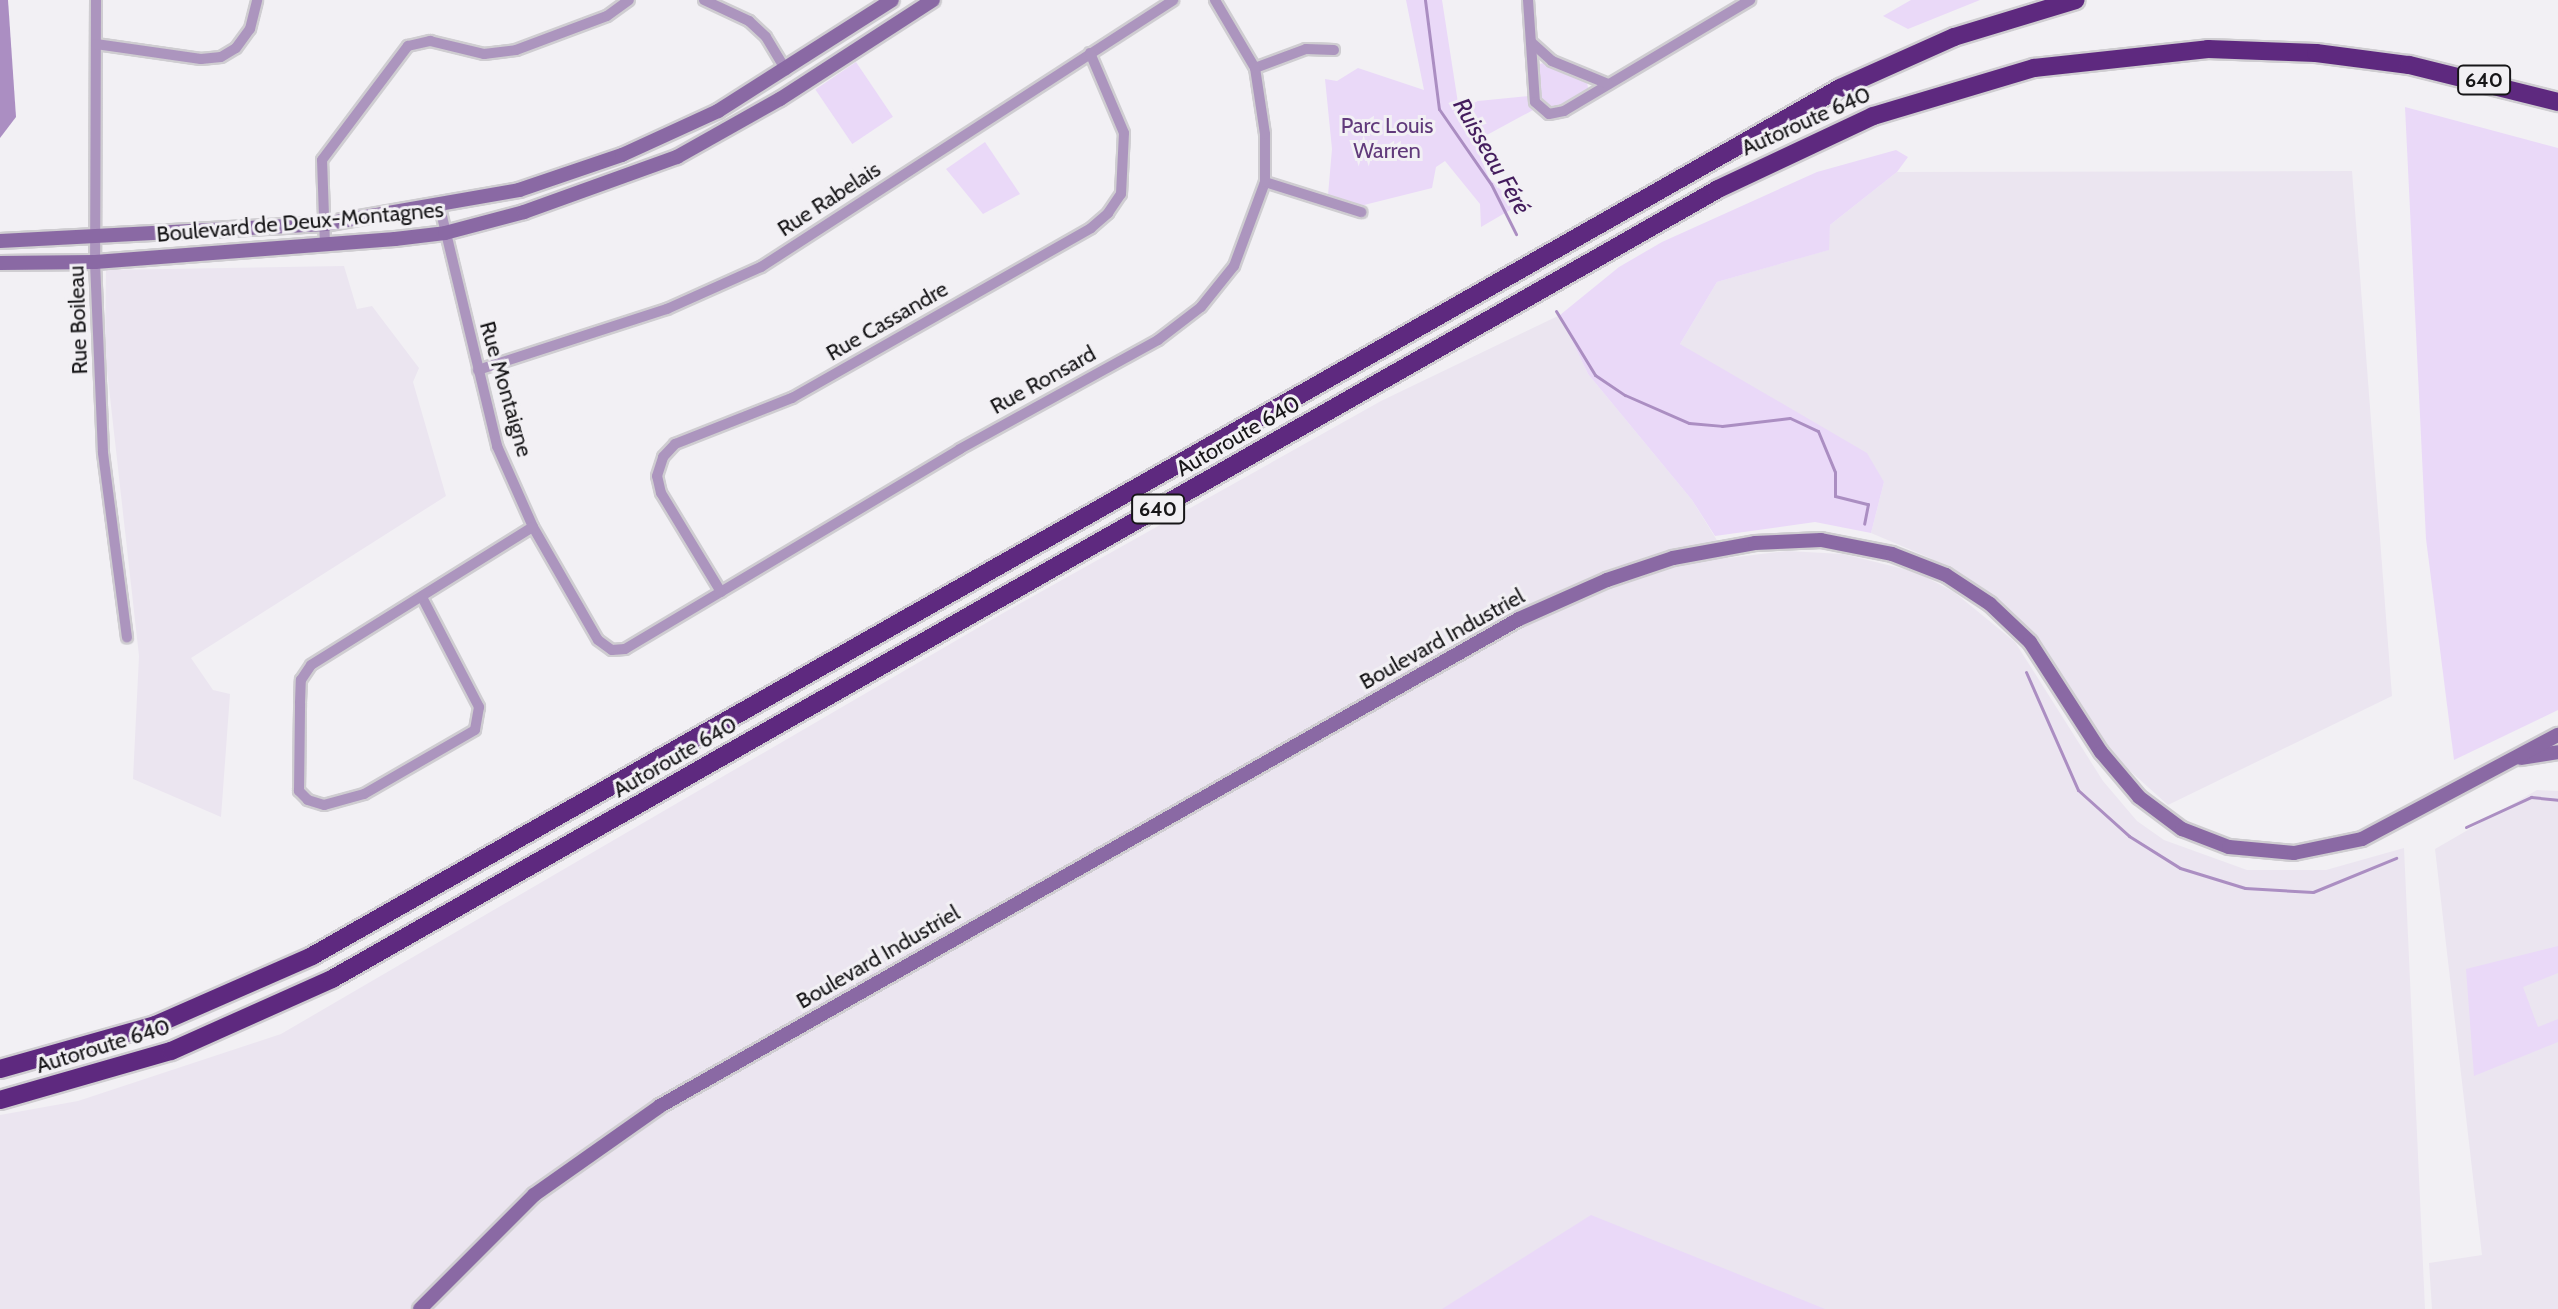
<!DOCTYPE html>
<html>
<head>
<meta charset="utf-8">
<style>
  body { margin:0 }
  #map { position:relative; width:2558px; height:1309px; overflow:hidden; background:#f2f0f4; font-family:Cabin,sans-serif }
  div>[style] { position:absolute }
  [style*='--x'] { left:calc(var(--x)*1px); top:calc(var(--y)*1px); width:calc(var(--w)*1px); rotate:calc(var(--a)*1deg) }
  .built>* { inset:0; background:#ebe5f0 }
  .green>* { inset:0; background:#ead9f8; transform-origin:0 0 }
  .water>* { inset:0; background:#ab8ec2 }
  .stream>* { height:3px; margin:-1.5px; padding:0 1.5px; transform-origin:1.5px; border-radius:1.5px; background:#ab8ec2 }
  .roads { filter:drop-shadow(2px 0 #cfcdd1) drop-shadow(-2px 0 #cfcdd1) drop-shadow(0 2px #cfcdd1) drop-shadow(0 -2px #cfcdd1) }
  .street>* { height:10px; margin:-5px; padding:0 5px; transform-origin:5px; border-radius:5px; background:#ac95be }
  .secondary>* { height:14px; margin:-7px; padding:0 7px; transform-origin:7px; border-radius:7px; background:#8a69a4 }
  .highway>* { height:18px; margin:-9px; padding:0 9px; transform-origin:9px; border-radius:9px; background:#5e297f }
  span { translate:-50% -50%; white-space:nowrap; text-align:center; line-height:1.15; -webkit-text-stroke:6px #f2f0f4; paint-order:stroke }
  .shield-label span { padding:2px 6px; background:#f2f0f4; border:2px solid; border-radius:6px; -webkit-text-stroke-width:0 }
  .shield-label { font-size:20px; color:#171618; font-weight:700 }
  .street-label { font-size:22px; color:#171618 }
  .park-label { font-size:22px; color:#613a7b }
  .water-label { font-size:24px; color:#441d5d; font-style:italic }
</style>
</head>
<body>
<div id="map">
  <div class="built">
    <div style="clip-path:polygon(2352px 171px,2392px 696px,2168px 805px,2119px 761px,2014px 613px,1930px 558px,1871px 533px,1884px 482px,1680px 344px,1717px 282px,1828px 250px,1830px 225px,1897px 172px)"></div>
    <div style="clip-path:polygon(344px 266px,357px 309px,372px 306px,419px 368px,413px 382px,446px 496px,191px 658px,213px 690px,230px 694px,221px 817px,133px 779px,139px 656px,105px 352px,106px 270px)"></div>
    <div style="clip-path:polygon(1560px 315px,1588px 374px,1692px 500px,1728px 558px,1787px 551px,1843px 554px,1916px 572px,1954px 592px,2015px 642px,2103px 781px,2137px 821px,2164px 840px,2247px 870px,2326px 870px,2404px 848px,2425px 1309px,0 1309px,0 1115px,78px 1101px,281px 1034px,1005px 612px,1381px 401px)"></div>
    <div style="clip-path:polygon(2537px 790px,2558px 791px,2558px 1309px,2432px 1309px,2429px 1263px,2482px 1255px,2435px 849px)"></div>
  </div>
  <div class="green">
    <div style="clip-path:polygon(1406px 0,1442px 0,1458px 103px,1529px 96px,1534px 103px,1535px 109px,1474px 142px,1489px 178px,1517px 206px,1481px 227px,1480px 204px,1445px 161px,1436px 167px,1432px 188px,1360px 206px,1328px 195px,1332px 149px,1325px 79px,1337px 81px,1358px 68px,1424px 90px)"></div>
    <div style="clip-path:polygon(1911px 0,1980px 0,1908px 29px,1883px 16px)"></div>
    <div style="clip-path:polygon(1552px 61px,1586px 78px,1589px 92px,1549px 114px,1535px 102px,1535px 65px)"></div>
    <div style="left:856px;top:62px;width:66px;height:49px;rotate:56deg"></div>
    <div style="clip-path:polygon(2405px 107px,2558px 148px,2558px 710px,2454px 760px,2426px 539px)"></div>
    <div style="clip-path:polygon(985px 142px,1020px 194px,983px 214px,946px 169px)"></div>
    <div style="clip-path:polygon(1896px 150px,1908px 157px,1897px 172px,1830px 225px,1829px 250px,1717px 282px,1680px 344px,1867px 453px,1884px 482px,1871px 533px,1815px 522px,1715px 536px,1692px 500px,1588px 374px,1560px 315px,1619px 267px,1662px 242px,1817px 172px)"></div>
    <div style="clip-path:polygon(2558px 946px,2558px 973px,2523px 987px,2538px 1027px,2558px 1019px,2558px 1042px,2474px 1076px,2466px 969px)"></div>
    <div style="clip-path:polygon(1591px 1215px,1825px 1309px,1442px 1309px)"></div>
  </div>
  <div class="water">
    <div style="clip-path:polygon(0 0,8px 0,16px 117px,0 138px)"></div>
  </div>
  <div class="stream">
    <div style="--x:1425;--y:0;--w:110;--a:82.7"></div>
    <div style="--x:1439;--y:109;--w:91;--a:55.3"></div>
    <div style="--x:1491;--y:184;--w:56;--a:63.4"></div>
    <div style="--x:1556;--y:311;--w:75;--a:58.6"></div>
    <div style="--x:1595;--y:375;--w:36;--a:34"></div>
    <div style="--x:1625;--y:395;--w:70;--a:23.6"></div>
    <div style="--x:1689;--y:423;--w:33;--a:5"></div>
    <div style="--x:1722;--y:426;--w:68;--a:-6.7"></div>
    <div style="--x:1790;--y:418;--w:31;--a:25"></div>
    <div style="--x:1818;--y:431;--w:44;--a:67.5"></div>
    <div style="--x:1835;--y:472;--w:24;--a:90"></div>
    <div style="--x:1835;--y:496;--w:34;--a:14"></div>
    <div style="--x:1868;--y:504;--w:20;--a:101"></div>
    <div style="--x:2026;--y:672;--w:129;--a:66.2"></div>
    <div style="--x:2078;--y:790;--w:69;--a:42"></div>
    <div style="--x:2129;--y:836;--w:60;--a:32.1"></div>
    <div style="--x:2180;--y:868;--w:68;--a:17.1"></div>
    <div style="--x:2245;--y:888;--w:68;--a:3.4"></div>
    <div style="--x:2313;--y:892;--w:90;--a:-22.3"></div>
    <div style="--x:2466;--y:827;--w:72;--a:-24.8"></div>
    <div style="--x:2531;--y:797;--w:27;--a:6"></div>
  </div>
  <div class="roads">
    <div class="street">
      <div style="--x:96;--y:0;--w:262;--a:90.2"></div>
      <div style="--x:95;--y:262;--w:191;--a:87.6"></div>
      <div style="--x:103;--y:453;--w:186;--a:82.6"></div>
      <div style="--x:704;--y:0;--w:50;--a:25"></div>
      <div style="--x:749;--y:21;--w:23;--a:43"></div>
      <div style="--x:766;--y:37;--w:39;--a:59"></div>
      <div style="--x:1528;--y:0;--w:102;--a:86.1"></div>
      <div style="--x:1535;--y:102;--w:18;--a:41"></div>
      <div style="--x:1549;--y:114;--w:15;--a:-11"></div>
      <div style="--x:1564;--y:111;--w:217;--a:-30.8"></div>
      <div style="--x:1531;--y:42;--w:28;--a:42"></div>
      <div style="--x:1552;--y:61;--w:61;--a:22.3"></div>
      <div style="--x:96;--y:44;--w:106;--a:8.1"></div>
      <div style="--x:201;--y:59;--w:20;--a:-6"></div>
      <div style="--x:221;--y:57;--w:17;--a:-31"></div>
      <div style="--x:236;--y:48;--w:24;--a:-54"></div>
      <div style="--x:250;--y:29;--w:30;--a:-76"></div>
      <div style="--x:1255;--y:68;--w:54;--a:-20.4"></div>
      <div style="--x:1306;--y:49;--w:28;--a:2"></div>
      <div style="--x:1265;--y:182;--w:101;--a:17.4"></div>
      <div style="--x:440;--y:208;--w:245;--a:76.5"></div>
      <div style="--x:497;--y:446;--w:89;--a:66"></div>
      <div style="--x:533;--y:527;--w:130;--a:60.1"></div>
      <div style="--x:598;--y:640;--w:17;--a:36"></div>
      <div style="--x:612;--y:650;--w:13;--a:-4"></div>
      <div style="--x:625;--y:649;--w:390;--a:-30.8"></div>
      <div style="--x:960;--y:449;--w:226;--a:-28.8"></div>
      <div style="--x:1158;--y:340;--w:54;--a:-37.5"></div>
      <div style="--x:1201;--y:307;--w:53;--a:-51.2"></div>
      <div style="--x:1234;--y:266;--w:90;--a:-69.7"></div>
      <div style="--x:1265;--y:182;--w:48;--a:-90"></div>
      <div style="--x:1265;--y:134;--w:67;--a:-98.6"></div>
      <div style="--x:1255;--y:68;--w:79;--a:-120.5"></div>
      <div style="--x:325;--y:245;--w:85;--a:-92"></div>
      <div style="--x:322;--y:160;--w:143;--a:-53"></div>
      <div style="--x:408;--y:46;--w:23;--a:-13"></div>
      <div style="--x:430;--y:41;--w:56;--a:13.5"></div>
      <div style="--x:484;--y:54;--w:32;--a:-7"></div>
      <div style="--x:516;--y:50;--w:97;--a:-20.5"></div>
      <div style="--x:607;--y:16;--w:27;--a:-36"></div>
      <div style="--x:478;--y:370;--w:199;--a:-17.9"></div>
      <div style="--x:667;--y:309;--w:103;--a:-24.1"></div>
      <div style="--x:761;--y:267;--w:491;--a:-32.9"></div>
      <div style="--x:721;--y:592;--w:116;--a:-121.2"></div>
      <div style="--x:661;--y:493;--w:17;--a:-103"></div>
      <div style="--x:657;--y:476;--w:20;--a:-72"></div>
      <div style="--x:663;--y:457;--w:18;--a:-47"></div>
      <div style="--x:675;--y:444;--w:126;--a:-21.5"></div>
      <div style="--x:792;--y:398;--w:344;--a:-29.6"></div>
      <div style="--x:1091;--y:228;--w:23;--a:-41"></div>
      <div style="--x:1108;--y:213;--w:23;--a:-56"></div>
      <div style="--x:1121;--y:194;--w:61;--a:-87.2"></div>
      <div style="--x:1124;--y:133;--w:87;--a:-113"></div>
      <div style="--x:423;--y:599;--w:122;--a:62.6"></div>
      <div style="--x:479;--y:707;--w:23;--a:100"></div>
      <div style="--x:475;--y:730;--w:128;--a:150"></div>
      <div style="--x:364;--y:794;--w:41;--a:164.6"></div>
      <div style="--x:324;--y:805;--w:17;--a:-163"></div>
      <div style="--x:308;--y:800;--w:13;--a:-135"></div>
      <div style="--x:299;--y:791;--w:88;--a:-89.3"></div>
      <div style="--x:300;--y:703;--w:23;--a:-88"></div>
      <div style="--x:301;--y:680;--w:18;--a:-56"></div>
      <div style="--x:311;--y:665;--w:261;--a:-31.9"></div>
    </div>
    <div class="secondary">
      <div style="--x:0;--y:241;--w:325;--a:-3"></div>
      <div style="--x:325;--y:224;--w:197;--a:-9.9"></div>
      <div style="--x:519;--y:190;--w:109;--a:-18.8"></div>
      <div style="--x:622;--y:155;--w:106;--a:-24.6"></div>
      <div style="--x:718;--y:111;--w:206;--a:-32.5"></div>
      <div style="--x:0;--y:263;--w:95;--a:-0.6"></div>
      <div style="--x:95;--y:262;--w:301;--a:-4.4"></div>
      <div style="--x:395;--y:239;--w:50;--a:-6.8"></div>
      <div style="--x:445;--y:233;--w:82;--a:-14.9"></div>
      <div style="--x:524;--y:212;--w:163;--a:-19.8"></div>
      <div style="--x:677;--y:157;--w:118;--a:-29.4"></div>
      <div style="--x:780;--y:99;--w:182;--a:-32.9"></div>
      <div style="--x:2521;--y:758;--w:37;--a:-9"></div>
      <div style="--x:420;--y:1309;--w:161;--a:-45"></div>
      <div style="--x:534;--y:1195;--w:154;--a:-35.2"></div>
      <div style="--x:660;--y:1106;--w:987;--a:-29.55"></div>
      <div style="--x:1519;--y:619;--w:96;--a:-23.9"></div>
      <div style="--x:1607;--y:580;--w:70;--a:-18.4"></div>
      <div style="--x:1673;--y:558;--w:83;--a:-10.4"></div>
      <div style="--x:1755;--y:543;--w:66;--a:-2.6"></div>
      <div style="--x:1821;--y:540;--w:72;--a:11.2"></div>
      <div style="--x:1892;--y:554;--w:58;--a:21.3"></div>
      <div style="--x:1946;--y:575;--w:53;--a:33.4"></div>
      <div style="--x:1990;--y:604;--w:55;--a:43.5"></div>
      <div style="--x:2030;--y:642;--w:131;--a:57.2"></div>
      <div style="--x:2101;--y:752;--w:59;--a:49.8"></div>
      <div style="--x:2139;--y:797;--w:54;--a:36.7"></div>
      <div style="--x:2182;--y:829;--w:50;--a:21"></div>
      <div style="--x:2229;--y:847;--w:65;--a:5.3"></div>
      <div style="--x:2294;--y:853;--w:69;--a:-11.6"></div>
      <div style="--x:2362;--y:839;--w:222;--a:-28"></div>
    </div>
    <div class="highway">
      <div style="--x:0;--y:1069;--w:161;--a:-15.8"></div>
      <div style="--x:155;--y:1025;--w:171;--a:-23.7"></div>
      <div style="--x:312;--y:956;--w:1757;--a:-29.6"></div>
      <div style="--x:1840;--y:88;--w:125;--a:-24.1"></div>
      <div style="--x:1954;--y:37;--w:127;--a:-16.9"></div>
      <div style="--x:0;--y:1100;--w:178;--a:-16"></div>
      <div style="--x:171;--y:1051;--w:176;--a:-24.1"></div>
      <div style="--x:332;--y:979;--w:1595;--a:-29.68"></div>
      <div style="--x:1718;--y:189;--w:171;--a:-25.2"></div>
      <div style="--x:1873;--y:116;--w:168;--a:-16.6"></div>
      <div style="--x:2034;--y:68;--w:175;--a:-6.2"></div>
      <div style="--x:2208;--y:49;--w:108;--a:2.1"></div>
      <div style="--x:2316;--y:53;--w:94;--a:7.4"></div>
      <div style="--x:2409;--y:65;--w:154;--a:13.9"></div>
    </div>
  </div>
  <div class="shield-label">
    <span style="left:2484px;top:80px">640</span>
    <span style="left:1158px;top:509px">640</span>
  </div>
  <div class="street-label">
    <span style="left:1806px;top:121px;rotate:-24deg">Autoroute 640</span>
    <span style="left:829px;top:199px;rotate:-33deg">Rue Rabelais</span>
    <span style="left:300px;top:222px;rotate:-5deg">Boulevard de Deux-Montagnes</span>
    <span style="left:78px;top:320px;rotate:-92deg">Rue Boileau</span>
    <span style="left:887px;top:321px;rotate:-30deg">Rue Cassandre</span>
    <span style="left:1043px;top:380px;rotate:-29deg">Rue Ronsard</span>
    <span style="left:506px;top:389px;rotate:74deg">Rue Montaigne</span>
    <span style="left:1238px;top:436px;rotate:-30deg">Autoroute 640</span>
    <span style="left:1442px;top:639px;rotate:-29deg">Boulevard Industriel</span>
    <span style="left:675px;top:757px;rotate:-30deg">Autoroute 640</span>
    <span style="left:878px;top:957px;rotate:-30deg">Boulevard Industriel</span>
    <span style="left:103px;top:1046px;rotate:-17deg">Autoroute 640</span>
  </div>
  <div class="park-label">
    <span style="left:1387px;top:138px">Parc Louis<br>Warren</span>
  </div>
  <div class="water-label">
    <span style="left:1492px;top:156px;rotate:60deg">Ruisseau Féré</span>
  </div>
</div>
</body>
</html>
